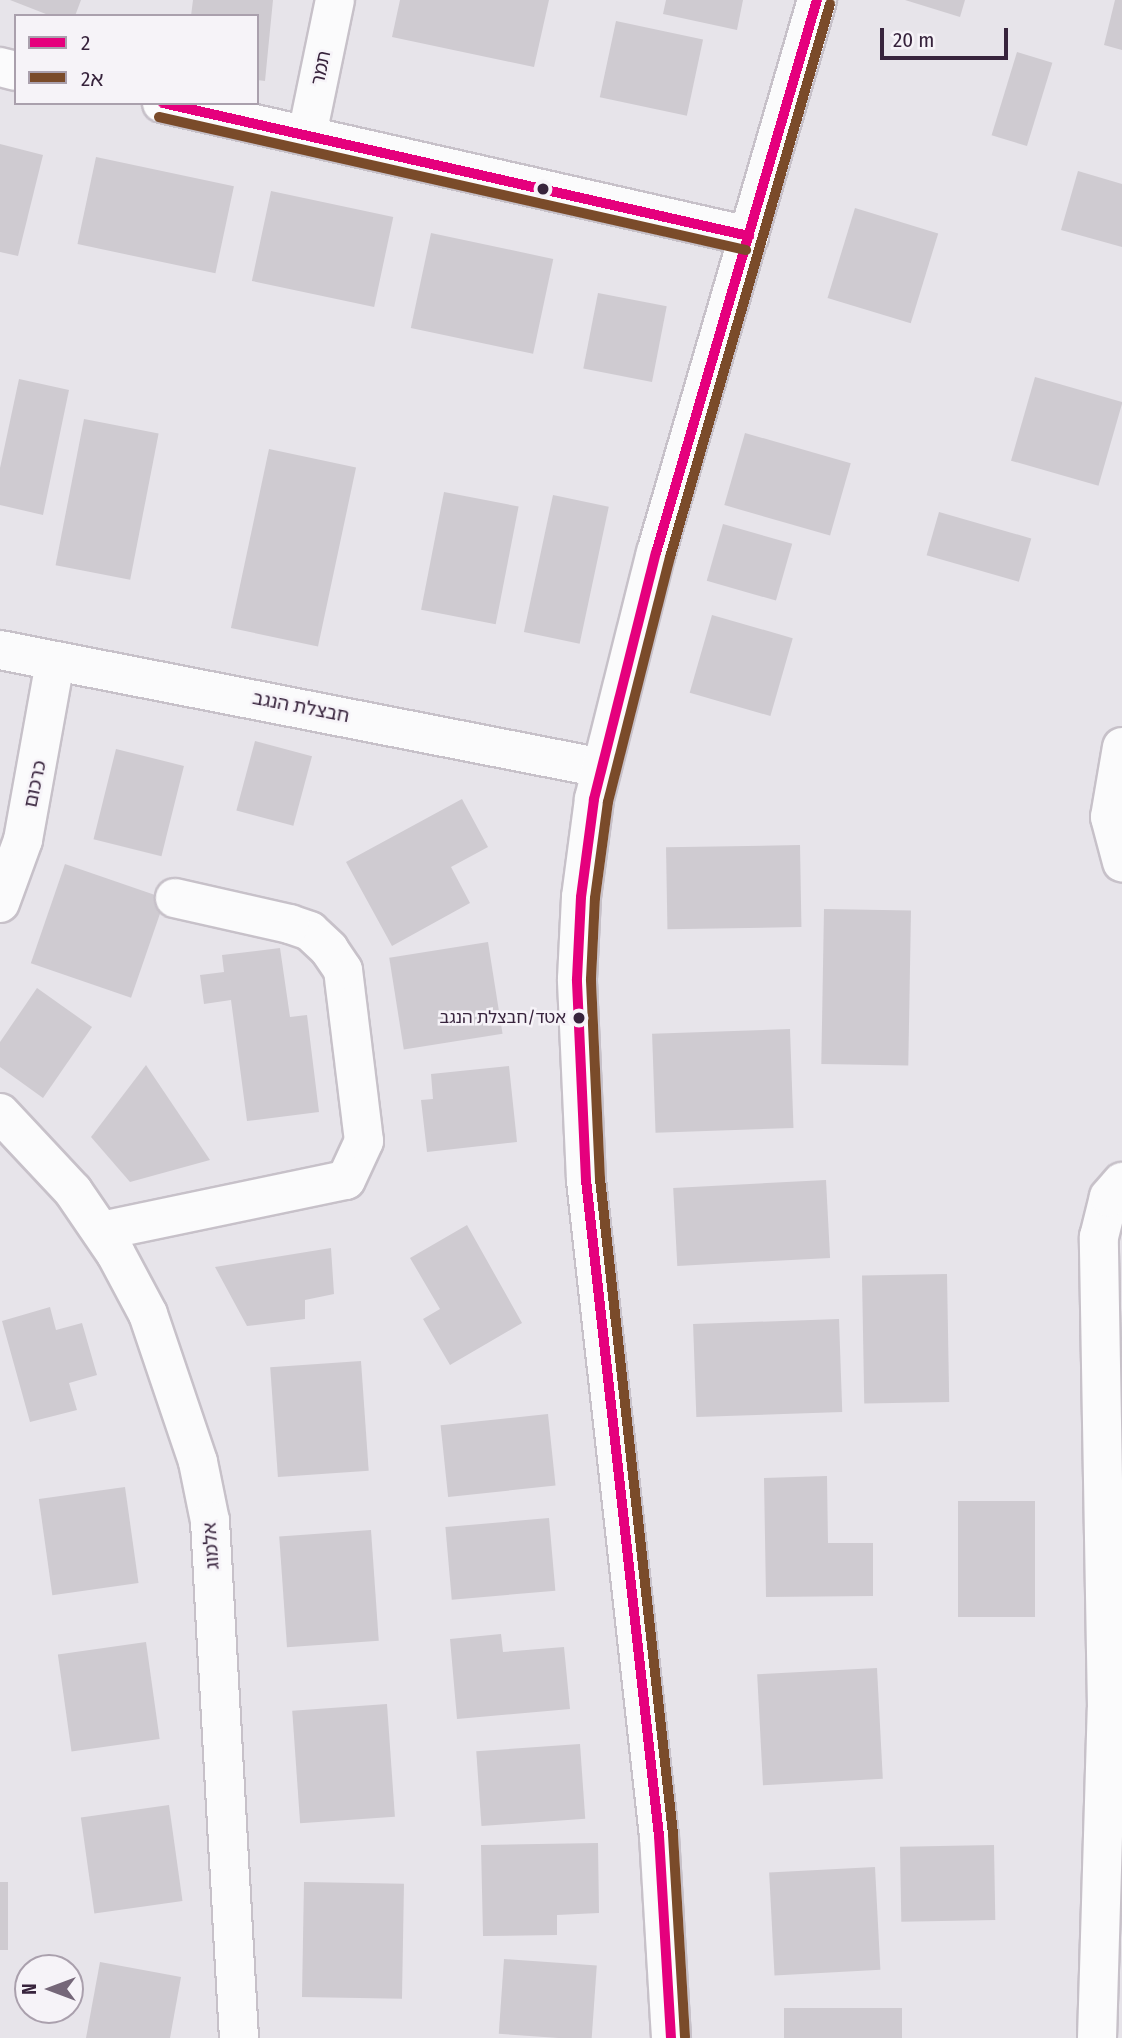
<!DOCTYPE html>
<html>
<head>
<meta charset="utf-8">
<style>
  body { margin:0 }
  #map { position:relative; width:1122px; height:2038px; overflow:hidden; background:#e7e4ea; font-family:"Fira Sans Condensed","Noto Sans Hebrew",sans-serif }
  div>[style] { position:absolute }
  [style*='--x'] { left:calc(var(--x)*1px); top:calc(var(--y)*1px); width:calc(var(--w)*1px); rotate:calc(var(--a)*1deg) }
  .building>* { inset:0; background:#cfcbd1; transform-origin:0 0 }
  .roads { filter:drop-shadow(2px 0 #c7c1c9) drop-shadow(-2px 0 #c7c1c9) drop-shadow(0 2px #c7c1c9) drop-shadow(0 -2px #c7c1c9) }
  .street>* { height:38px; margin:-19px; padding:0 19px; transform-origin:19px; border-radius:19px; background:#fbfbfc }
  .secondary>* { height:38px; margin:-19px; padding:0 19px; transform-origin:19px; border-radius:19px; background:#fbfbfc }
  .bus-1>* { height:10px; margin:-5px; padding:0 5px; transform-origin:5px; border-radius:5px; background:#e5007d }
  .bus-2>* { height:10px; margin:-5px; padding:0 5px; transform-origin:5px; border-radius:5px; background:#7a4b2a }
  .dots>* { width:19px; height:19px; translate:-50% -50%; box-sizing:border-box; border:4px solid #f6f3f8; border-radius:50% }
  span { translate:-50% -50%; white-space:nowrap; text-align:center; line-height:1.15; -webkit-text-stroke:5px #f6f3f8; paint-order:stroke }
  .bus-label { font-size:17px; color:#37233c }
  .right { translate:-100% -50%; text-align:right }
  .street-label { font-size:19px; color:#37233c }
  .legend { position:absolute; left:14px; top:14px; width:245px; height:91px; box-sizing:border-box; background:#f6f3f8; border:2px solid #aaa0ad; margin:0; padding:9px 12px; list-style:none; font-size:21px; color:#37233c }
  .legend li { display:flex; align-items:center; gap:14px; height:35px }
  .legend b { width:35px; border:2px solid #aaa0ad }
  .north { position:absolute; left:14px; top:1954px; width:70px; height:70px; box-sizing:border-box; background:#f6f3f8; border:2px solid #aaa0ad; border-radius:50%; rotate:270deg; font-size:19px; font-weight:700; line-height:28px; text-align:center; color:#37233c }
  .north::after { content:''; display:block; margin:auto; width:24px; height:32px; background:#756779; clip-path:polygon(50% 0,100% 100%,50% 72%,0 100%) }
  .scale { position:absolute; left:880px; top:28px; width:128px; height:32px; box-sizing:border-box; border:4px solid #37233c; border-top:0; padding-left:9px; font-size:21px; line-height:24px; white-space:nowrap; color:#37233c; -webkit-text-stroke:5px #f6f3f8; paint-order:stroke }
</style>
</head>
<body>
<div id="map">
  <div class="building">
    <div style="clip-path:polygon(10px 0,81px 0,75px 16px,51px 16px)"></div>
    <div style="clip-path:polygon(193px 0,273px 0,265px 81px,257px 80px,257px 16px,191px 16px)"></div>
    <div style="clip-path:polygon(400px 0,549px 0,534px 67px,392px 37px)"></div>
    <div style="clip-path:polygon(666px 0,743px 0,737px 30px,663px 14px)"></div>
    <div style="clip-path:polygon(905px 0,965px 0,960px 17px)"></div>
    <div style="clip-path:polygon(1115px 0,1122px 0,1122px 50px,1104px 45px)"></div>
    <div style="left:616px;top:21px;width:89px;height:78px;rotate:12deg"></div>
    <div style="left:1017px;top:52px;width:37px;height:87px;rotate:17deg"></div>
    <div style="clip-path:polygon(0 144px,43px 155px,18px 256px,0 252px)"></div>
    <div style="left:96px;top:157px;width:141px;height:89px;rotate:12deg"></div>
    <div style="clip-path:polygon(1078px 171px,1122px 184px,1122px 247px,1061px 230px)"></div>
    <div style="left:271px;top:191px;width:125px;height:92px;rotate:12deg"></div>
    <div style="left:855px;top:208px;width:87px;height:94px;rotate:17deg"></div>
    <div style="left:431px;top:233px;width:125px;height:97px;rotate:12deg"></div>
    <div style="left:598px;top:293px;width:70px;height:77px;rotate:11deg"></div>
    <div style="left:1035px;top:377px;width:91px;height:87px;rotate:16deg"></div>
    <div style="clip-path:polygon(19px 379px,69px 390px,43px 515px,0 505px,0 468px)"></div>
    <div style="left:84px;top:419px;width:76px;height:149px;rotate:11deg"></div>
    <div style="left:745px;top:433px;width:110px;height:75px;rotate:16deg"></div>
    <div style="left:269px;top:449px;width:89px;height:183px;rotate:12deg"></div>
    <div style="left:444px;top:492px;width:76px;height:120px;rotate:11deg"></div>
    <div style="left:553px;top:495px;width:57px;height:140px;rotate:12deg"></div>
    <div style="left:939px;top:512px;width:96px;height:45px;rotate:16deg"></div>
    <div style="left:723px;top:524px;width:72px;height:59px;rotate:16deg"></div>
    <div style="left:712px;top:615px;width:84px;height:81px;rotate:16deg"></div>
    <div style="left:255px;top:741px;width:59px;height:72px;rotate:15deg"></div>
    <div style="left:116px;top:749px;width:70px;height:93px;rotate:14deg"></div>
    <div style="clip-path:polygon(462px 799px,488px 847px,451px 867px,470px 903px,392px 946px,346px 862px)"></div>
    <div style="left:800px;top:845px;width:82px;height:134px;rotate:89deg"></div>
    <div style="left:65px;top:864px;width:106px;height:105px;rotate:19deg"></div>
    <div style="left:824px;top:909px;width:87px;height:155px;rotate:1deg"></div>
    <div style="left:488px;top:942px;width:93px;height:100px;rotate:81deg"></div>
    <div style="clip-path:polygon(280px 948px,290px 1017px,307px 1015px,319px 1112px,247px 1121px,231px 1000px,204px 1004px,200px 975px,224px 972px,222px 955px)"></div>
    <div style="clip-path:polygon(37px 988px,92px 1027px,43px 1098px,0 1067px,0 1042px)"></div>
    <div style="left:790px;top:1029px;width:99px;height:138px;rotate:88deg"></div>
    <div style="clip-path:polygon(146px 1065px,210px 1160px,130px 1182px,91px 1137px)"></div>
    <div style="clip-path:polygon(509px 1066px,517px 1142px,427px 1152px,421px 1100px,433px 1099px,431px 1074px)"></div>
    <div style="left:826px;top:1180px;width:78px;height:153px;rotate:87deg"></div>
    <div style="clip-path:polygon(467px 1225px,522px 1323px,450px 1365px,423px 1319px,440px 1309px,410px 1258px)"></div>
    <div style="clip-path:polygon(331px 1248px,334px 1294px,305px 1300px,305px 1319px,247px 1326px,215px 1267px)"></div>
    <div style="left:947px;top:1274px;width:128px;height:85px;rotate:89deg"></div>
    <div style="clip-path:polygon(50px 1307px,56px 1330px,82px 1323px,97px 1375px,69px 1383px,77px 1410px,30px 1422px,2px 1321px)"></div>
    <div style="left:839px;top:1319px;width:93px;height:146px;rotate:88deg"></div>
    <div style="left:361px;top:1361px;width:110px;height:91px;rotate:86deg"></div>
    <div style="left:548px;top:1414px;width:72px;height:108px;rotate:84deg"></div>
    <div style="clip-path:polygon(827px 1476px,828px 1543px,873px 1543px,873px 1596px,766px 1597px,764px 1478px)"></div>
    <div style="left:125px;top:1487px;width:97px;height:87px;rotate:82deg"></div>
    <div style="left:1035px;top:1501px;width:116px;height:77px;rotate:90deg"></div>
    <div style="left:549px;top:1518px;width:73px;height:104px;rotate:85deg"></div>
    <div style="left:371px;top:1530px;width:111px;height:92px;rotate:86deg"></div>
    <div style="clip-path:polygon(501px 1634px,503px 1652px,564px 1647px,570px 1709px,457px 1719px,450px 1639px)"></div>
    <div style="left:146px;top:1642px;width:98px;height:89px;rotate:82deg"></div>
    <div style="left:877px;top:1668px;width:111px;height:120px;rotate:87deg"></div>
    <div style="left:387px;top:1704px;width:113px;height:95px;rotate:86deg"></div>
    <div style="left:580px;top:1744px;width:75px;height:104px;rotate:86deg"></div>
    <div style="left:169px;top:1805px;width:97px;height:89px;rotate:82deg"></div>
    <div style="clip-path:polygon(598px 1843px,599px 1913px,557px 1915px,557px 1935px,483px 1936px,481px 1845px)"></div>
    <div style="left:994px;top:1845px;width:75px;height:94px;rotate:89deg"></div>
    <div style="left:875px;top:1867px;width:103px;height:106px;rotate:87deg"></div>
    <div style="left:0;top:1882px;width:8px;height:68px"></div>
    <div style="left:304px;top:1882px;width:100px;height:115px;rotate:1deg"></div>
    <div style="left:504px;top:1959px;width:93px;height:75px;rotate:4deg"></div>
    <div style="clip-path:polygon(100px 1962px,181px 1977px,170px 2038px,86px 2038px)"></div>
    <div style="left:784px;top:2008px;width:118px;height:30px"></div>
  </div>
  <div class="roads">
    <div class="street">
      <div style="--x:0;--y:67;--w:16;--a:14"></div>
      <div style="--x:162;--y:103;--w:602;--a:12.77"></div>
      <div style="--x:307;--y:135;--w:138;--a:-78.3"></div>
      <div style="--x:1122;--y:747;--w:71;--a:99.7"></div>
      <div style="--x:1110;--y:817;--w:47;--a:75.1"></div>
      <div style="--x:0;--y:903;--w:67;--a:-69.9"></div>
      <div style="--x:23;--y:840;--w:181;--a:-79.8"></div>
      <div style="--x:0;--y:1113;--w:107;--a:46.9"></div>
      <div style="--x:73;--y:1191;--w:76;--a:55.7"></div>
      <div style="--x:116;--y:1254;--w:68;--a:61.9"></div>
      <div style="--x:148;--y:1314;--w:156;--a:71.3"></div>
      <div style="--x:198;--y:1462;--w:60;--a:78.5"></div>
      <div style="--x:210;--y:1521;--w:518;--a:86.79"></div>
      <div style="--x:101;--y:1231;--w:250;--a:-11.8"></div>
      <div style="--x:346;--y:1180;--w:43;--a:-65.2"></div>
      <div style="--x:364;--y:1141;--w:172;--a:-97"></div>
      <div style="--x:343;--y:970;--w:25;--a:-124"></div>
      <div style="--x:329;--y:949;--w:26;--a:-137"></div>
      <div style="--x:310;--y:931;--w:21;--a:-161"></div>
      <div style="--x:290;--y:924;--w:118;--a:-167.3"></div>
      <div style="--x:1097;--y:2038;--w:329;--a:-88.3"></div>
      <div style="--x:1107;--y:1709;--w:472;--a:-91"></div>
      <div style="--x:1099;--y:1237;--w:41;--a:-76"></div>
      <div style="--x:1109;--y:1197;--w:20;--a:-49"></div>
    </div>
    <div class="secondary">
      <div style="--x:0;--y:650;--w:613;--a:11.09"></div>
      <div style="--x:671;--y:2038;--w:202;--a:-93.4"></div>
      <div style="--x:659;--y:1836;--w:660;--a:-96.35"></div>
      <div style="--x:586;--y:1180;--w:201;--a:-92.6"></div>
      <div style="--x:577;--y:979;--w:82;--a:-87.2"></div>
      <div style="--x:581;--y:897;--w:99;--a:-82.4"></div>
      <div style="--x:594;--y:799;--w:254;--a:-75.9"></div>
      <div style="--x:656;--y:553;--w:576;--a:-73.77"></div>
    </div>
  </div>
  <div class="bus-1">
    <div style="--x:163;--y:103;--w:601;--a:12.79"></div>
    <div style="--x:671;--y:2038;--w:202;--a:-93.4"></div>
    <div style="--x:659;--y:1836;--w:660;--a:-96.35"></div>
    <div style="--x:586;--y:1180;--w:201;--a:-92.6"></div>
    <div style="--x:577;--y:979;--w:82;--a:-87.2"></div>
    <div style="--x:581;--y:897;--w:99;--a:-82.4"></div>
    <div style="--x:594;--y:799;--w:254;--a:-75.9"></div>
    <div style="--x:656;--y:553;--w:576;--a:-73.77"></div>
  </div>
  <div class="bus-2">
    <div style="--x:159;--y:117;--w:602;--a:12.77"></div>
    <div style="--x:685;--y:2037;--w:203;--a:-93.4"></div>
    <div style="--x:673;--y:1834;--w:659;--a:-96.36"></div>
    <div style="--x:600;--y:1179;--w:200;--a:-92.6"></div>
    <div style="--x:591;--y:979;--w:81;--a:-87.2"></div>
    <div style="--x:595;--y:898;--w:97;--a:-82.3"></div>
    <div style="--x:608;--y:802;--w:253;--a:-75.8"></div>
    <div style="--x:670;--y:557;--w:576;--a:-73.86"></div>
  </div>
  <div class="dots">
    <div style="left:543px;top:189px;background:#37233c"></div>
    <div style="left:579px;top:1018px;background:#37233c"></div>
  </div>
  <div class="bus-label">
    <span class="right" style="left:566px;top:1018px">אטד/חבצלת הנגב</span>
  </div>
  <div class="street-label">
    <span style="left:321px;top:68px;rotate:-78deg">תמר</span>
    <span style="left:301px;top:707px;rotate:11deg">חבצלת הנגב</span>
    <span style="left:35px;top:784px;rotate:-78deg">כרכום</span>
    <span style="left:211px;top:1546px;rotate:-94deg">אלמוג</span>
  </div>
  <ul class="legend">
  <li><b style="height:9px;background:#e5007d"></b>2</li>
  <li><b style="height:9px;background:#7a4b2a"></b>2א</li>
  </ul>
  <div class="north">N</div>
  <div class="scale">20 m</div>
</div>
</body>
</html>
